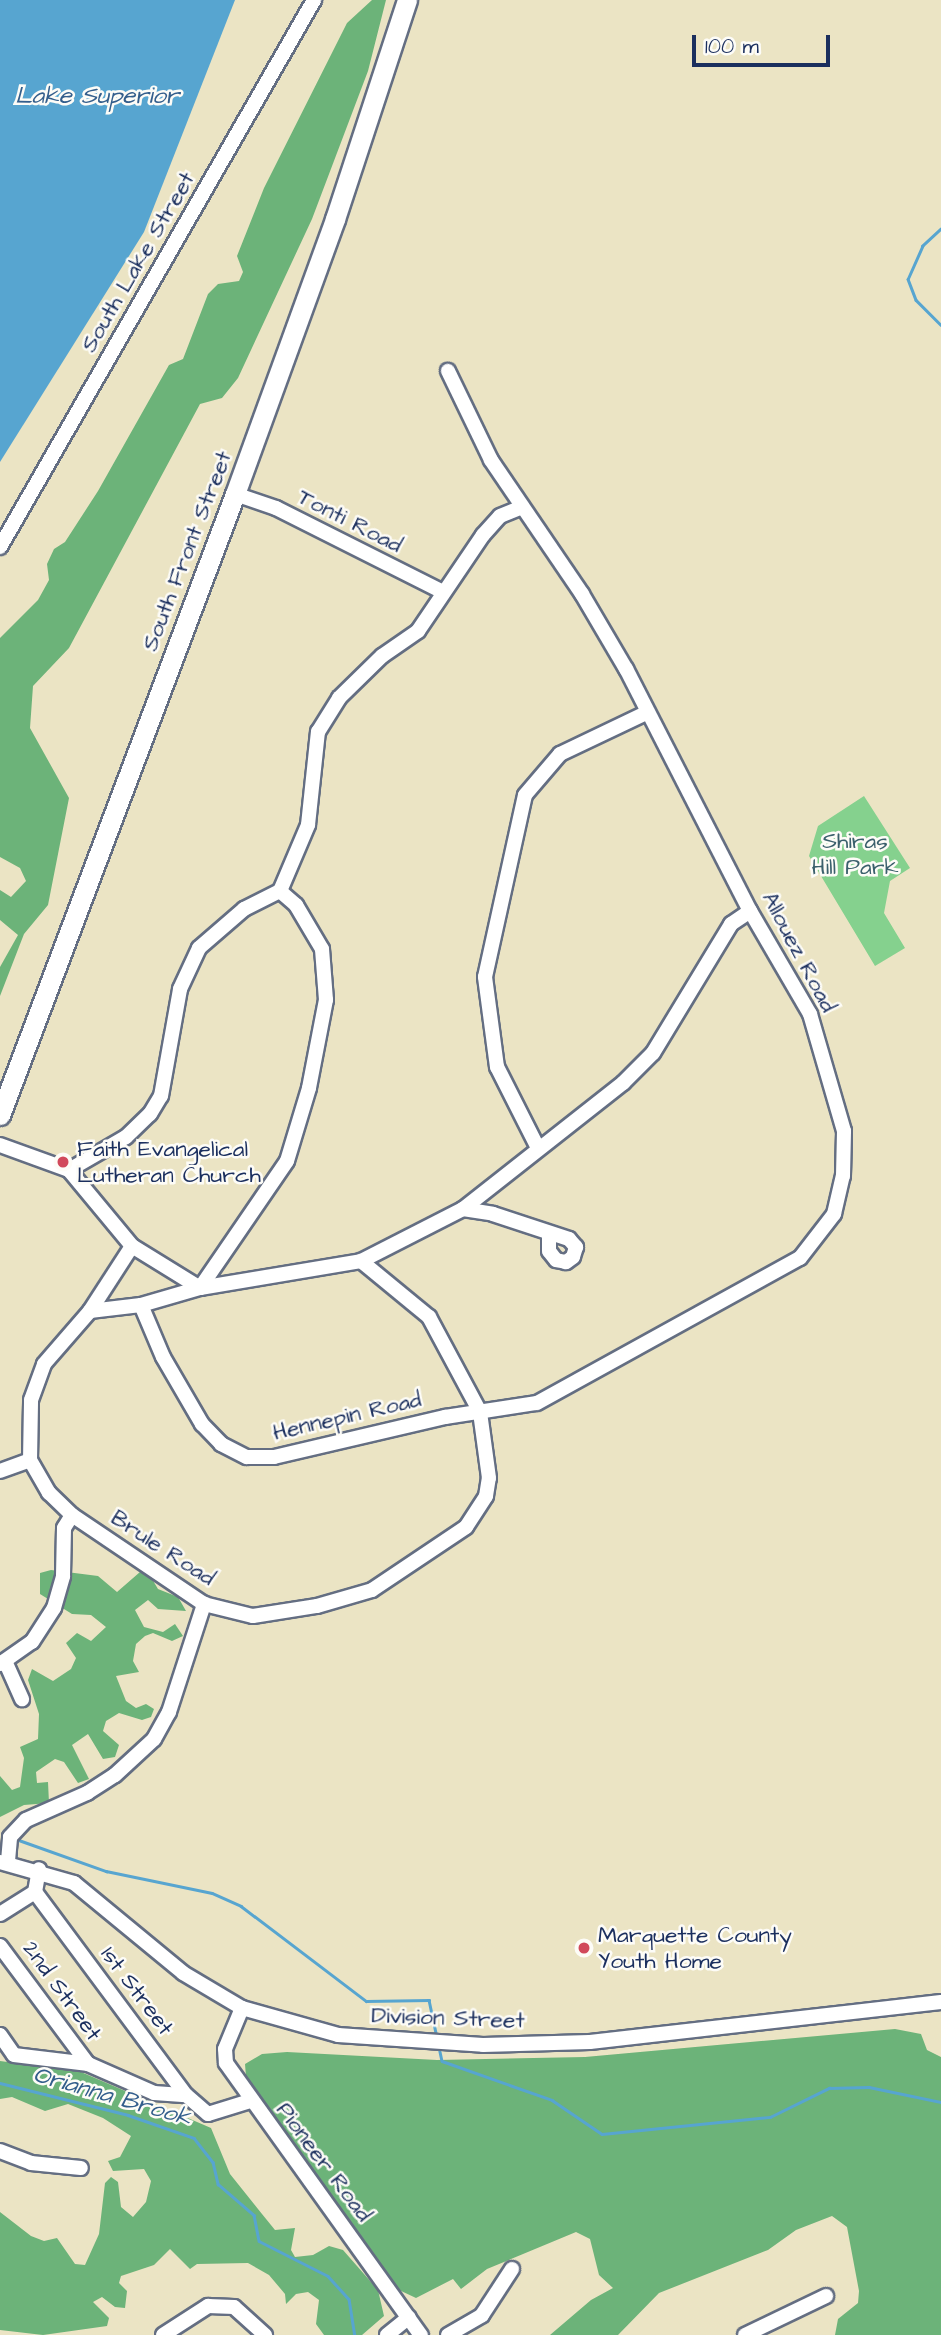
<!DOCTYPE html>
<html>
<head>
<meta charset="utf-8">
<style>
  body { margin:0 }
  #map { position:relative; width:941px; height:2335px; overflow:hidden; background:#ebe4c4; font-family:"Architects Daughter",sans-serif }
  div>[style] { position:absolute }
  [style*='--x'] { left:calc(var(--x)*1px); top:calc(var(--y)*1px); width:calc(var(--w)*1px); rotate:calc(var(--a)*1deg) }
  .green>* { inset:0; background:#85d18e }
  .forest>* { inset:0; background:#6cb379 }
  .water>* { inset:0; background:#57a5d0 }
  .stream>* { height:2.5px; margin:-1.25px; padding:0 1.25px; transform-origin:1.25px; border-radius:1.25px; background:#57a5d0 }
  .roads { filter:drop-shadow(2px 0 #646e82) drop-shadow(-2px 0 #646e82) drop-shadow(0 2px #646e82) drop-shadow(0 -2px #646e82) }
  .minor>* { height:14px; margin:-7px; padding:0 7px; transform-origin:7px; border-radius:7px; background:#fff }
  .highway>* { height:19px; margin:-9.5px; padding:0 9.5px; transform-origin:9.5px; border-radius:9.5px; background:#fff }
  .dots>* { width:19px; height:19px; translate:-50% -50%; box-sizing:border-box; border:4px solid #fdfcf7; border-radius:50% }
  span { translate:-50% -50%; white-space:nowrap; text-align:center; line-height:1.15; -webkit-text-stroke:5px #fdfcf7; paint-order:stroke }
  .street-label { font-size:23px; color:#1b2f5e }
  .park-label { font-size:23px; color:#3b606c }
  .poi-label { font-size:23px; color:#1b2f5e }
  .left { translate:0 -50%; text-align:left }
  .water-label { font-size:24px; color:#335e8c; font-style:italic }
  .scale { position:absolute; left:692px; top:35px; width:138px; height:32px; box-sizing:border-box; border:4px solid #1b2f5e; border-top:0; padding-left:9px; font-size:21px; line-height:24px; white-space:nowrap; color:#1b2f5e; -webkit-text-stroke:5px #fdfcf7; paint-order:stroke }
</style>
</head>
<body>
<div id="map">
  <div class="green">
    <div style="clip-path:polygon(864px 796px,910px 868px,890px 881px,884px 913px,905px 948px,875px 966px,809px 856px,818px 826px)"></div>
  </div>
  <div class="forest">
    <div style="clip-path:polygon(372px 0,386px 0,368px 71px,312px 219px,238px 378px,222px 398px,200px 404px,69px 648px,33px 686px,30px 728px,69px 798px,48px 905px,24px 934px,0 996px,0 967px,18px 935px,0 920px,0 890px,11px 897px,26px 881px,20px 868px,0 857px,0 638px,38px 600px,49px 580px,47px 564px,54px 549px,65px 542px,98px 491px,169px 365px,183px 359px,208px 294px,218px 284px,239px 281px,243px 272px,237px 256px,264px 188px,347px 23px)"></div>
    <div style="clip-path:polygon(51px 1570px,98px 1576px,117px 1592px,140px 1572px,149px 1574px,158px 1589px,178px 1597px,186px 1611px,158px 1609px,148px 1600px,135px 1610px,144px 1627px,163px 1632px,175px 1624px,183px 1636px,172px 1641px,153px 1633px,145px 1636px,136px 1644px,133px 1661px,139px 1672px,116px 1676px,126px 1701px,136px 1708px,146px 1704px,154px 1709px,151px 1717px,142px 1720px,119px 1713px,106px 1721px,103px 1731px,119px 1745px,115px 1757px,103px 1759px,88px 1734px,72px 1745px,89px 1779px,78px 1783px,64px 1762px,55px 1759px,36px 1772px,37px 1783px,48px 1782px,49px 1803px,24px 1805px,0 1817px,0 1776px,12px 1790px,20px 1787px,24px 1758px,20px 1747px,38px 1739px,39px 1714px,28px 1680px,32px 1669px,53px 1681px,71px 1669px,76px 1658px,66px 1643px,77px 1633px,91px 1641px,106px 1627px,91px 1615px,72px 1614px,40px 1594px,40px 1573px)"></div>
    <div style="clip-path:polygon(895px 2029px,921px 2034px,927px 2050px,941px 2057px,941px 2335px,835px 2335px,838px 2319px,858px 2303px,859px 2291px,847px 2227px,832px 2216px,796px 2230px,768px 2250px,659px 2293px,618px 2335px,550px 2335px,591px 2300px,613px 2288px,599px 2275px,590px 2239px,576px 2232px,487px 2269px,461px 2289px,453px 2279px,416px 2298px,399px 2290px,246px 2077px,245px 2064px,262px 2054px,287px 2052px,437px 2060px,585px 2057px)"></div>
    <div style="clip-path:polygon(0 2061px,81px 2072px,211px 2128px,230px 2174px,262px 2214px,275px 2230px,295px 2228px,291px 2250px,295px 2257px,313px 2255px,329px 2246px,343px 2250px,378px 2290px,384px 2316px,362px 2335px,324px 2335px,316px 2324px,319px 2300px,308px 2292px,296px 2294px,286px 2304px,285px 2294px,269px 2275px,248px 2263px,197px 2264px,190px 2269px,170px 2249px,154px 2265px,121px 2276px,119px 2283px,127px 2291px,125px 2308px,115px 2307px,102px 2297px,93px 2302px,109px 2318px,107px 2326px,43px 2335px,0 2330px,0 2212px,31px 2236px,44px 2241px,57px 2238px,75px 2264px,85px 2265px,99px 2234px,105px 2183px,111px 2177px,118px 2182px,121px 2207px,133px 2217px,146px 2202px,151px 2181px,144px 2169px,113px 2171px,108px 2161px,120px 2157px,131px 2136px,103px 2118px,68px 2104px,45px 2111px,12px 2097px,0 2099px)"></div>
  </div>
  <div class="water">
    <div style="clip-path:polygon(0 0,235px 0,144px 232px,0 462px)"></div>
  </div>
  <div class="stream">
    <div style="--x:941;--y:229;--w:25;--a:137"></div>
    <div style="--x:923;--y:246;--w:36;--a:114"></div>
    <div style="--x:908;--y:279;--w:22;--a:69"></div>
    <div style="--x:916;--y:300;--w:35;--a:45"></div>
    <div style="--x:16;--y:1839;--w:96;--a:19.6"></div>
    <div style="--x:106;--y:1871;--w:108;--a:11.7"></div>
    <div style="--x:212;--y:1893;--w:32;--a:24"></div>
    <div style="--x:241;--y:1906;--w:157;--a:37.2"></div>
    <div style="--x:366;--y:2001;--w:63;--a:-0.9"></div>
    <div style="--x:429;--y:2000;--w:38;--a:78"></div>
    <div style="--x:439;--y:2047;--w:14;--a:78"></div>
    <div style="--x:442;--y:2061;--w:117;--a:19.5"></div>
    <div style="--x:552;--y:2100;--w:60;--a:34.2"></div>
    <div style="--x:602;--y:2134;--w:169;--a:-5.8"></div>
    <div style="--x:770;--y:2117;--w:66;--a:-26.2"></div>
    <div style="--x:829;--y:2088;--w:40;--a:-1.4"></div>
    <div style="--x:869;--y:2087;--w:74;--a:11.8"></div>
    <div style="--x:0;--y:2083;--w:132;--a:14"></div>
    <div style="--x:128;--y:2115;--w:70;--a:19.2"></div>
    <div style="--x:194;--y:2138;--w:31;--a:52"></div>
    <div style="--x:213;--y:2162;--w:23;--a:77"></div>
    <div style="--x:218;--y:2184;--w:48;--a:40.7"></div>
    <div style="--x:254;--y:2215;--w:26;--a:79"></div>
    <div style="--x:259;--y:2241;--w:77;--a:26.9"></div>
    <div style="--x:328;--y:2276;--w:31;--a:48"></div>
    <div style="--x:349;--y:2299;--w:36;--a:81"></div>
  </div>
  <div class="roads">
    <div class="minor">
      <div style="--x:235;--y:494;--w:43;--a:18.9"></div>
      <div style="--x:276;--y:508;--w:187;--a:26.7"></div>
      <div style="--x:0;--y:547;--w:631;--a:-60.14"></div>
      <div style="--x:0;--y:1145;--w:73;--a:19.9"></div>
      <div style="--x:69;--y:1170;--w:99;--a:50.3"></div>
      <div style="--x:132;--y:1246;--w:80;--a:31.7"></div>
      <div style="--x:200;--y:1288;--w:163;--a:-9.5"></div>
      <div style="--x:361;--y:1261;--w:114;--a:-27"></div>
      <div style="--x:463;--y:1209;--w:204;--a:-38.2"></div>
      <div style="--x:623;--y:1083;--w:42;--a:-45"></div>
      <div style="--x:653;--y:1053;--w:151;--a:-58.8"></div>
      <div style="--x:731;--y:924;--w:23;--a:-34"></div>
      <div style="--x:538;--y:1148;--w:91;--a:-116.8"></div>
      <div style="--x:497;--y:1067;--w:91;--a:-97.6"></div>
      <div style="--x:485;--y:977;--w:186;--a:-77.6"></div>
      <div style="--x:525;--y:795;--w:54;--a:-49.5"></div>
      <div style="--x:560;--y:754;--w:95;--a:-25.5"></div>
      <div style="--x:69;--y:1170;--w:66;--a:-30.1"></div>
      <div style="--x:126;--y:1137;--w:33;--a:-44"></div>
      <div style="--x:150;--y:1114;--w:21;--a:-59"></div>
      <div style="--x:161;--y:1096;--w:109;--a:-79.9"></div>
      <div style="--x:180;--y:989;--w:45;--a:-65.1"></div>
      <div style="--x:199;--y:948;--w:60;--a:-40.9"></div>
      <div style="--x:244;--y:909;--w:40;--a:-26.6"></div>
      <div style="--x:280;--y:891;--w:72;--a:-67"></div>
      <div style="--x:308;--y:825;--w:94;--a:-83.9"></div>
      <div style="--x:318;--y:732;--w:40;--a:-58"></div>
      <div style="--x:339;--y:698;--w:60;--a:-44.3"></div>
      <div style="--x:382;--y:656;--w:44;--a:-34.8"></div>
      <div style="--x:418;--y:631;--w:116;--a:-55.9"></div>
      <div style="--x:483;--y:535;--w:25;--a:-48"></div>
      <div style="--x:500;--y:516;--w:24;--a:-22"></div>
      <div style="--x:463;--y:1209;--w:30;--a:9"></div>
      <div style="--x:493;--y:1214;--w:80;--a:18.2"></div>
      <div style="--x:569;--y:1239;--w:11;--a:49"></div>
      <div style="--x:576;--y:1247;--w:10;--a:107"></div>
      <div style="--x:573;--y:1257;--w:9;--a:144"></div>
      <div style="--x:566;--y:1262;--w:10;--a:-169"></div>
      <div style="--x:556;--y:1260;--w:11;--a:-128"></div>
      <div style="--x:549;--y:1251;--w:18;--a:-90"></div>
      <div style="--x:141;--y:1305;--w:56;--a:67.1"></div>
      <div style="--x:163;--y:1357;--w:78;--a:59.8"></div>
      <div style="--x:202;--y:1424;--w:28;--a:46"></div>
      <div style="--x:221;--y:1444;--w:29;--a:27"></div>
      <div style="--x:247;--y:1457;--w:27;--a:0"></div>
      <div style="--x:274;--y:1457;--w:176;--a:-13.2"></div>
      <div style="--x:445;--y:1417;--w:93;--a:-8.7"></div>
      <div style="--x:537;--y:1403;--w:300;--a:-28.9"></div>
      <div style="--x:800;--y:1258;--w:56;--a:-52.3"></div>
      <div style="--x:834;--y:1214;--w:39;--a:-77"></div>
      <div style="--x:843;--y:1176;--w:45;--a:-88.7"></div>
      <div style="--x:844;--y:1131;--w:122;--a:-106.2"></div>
      <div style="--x:810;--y:1014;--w:119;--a:-120.2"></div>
      <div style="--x:750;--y:911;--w:272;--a:-117.1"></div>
      <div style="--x:626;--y:669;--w:87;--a:-120.4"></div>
      <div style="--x:582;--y:594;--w:162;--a:-124.2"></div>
      <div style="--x:491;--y:460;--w:99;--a:-115.8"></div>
      <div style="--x:90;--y:1311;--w:51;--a:-6.7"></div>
      <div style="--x:141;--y:1305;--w:61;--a:-16.1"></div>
      <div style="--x:200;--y:1288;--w:154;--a:-55.6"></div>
      <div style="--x:287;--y:1161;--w:76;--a:-73.2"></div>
      <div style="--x:309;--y:1088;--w:90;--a:-79.1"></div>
      <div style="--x:326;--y:1000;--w:51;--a:-94.5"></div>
      <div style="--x:322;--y:949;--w:51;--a:-120.6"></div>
      <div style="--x:296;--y:905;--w:21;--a:-139"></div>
      <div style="--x:0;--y:1471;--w:32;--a:-20"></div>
      <div style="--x:72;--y:1515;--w:159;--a:34"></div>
      <div style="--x:204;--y:1604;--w:50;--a:13.8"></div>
      <div style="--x:253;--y:1616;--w:65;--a:-8.9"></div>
      <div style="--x:317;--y:1606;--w:57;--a:-16.2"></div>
      <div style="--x:372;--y:1590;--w:113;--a:-33.8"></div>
      <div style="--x:466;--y:1527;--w:37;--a:-57"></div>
      <div style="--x:486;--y:1496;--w:18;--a:-81"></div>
      <div style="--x:489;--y:1478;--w:67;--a:-97.8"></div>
      <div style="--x:480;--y:1412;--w:108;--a:-118.2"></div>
      <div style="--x:429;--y:1317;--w:88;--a:-140.5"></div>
      <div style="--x:5;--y:1661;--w:42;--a:65.9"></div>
      <div style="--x:0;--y:1664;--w:39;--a:-35"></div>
      <div style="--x:32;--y:1642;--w:40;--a:-57.1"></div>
      <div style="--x:54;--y:1608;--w:33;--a:-74"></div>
      <div style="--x:63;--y:1576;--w:48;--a:-88.8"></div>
      <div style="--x:64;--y:1528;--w:15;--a:-58"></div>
      <div style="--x:72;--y:1515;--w:32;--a:-136"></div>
      <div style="--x:49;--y:1493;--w:38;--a:-120"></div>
      <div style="--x:30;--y:1460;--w:60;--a:-89"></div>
      <div style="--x:31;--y:1400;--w:38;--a:-70"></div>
      <div style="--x:44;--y:1364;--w:70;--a:-49"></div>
      <div style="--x:90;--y:1311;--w:77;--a:-57.1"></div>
      <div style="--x:8;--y:1861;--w:24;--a:-85"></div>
      <div style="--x:10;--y:1837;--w:23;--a:-47"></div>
      <div style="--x:26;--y:1820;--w:67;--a:-23.9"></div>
      <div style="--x:87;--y:1793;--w:33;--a:-33"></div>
      <div style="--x:115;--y:1775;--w:53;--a:-42.7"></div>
      <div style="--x:154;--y:1739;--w:31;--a:-61"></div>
      <div style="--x:169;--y:1712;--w:114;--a:-72"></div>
      <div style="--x:0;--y:1862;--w:77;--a:15.8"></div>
      <div style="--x:74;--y:1883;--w:141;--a:39.5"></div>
      <div style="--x:183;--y:1973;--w:69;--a:30.7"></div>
      <div style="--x:242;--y:2008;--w:100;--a:15.7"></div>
      <div style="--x:338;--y:2035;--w:145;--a:3.9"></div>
      <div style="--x:483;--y:2045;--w:107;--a:-1.6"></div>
      <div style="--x:590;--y:2042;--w:353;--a:-6.5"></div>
      <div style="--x:35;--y:1892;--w:253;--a:53.4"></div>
      <div style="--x:186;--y:2095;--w:29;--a:41"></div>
      <div style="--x:208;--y:2114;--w:44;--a:-17.2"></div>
      <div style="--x:0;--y:1914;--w:41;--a:-32.2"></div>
      <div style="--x:35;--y:1892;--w:23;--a:-80"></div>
      <div style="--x:0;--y:1946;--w:147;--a:53.3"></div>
      <div style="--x:242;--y:2008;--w:44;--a:112.5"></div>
      <div style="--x:225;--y:2049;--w:14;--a:86"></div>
      <div style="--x:226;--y:2063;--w:335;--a:54.4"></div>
      <div style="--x:0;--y:2035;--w:24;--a:55"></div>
      <div style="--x:14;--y:2055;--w:75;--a:6.9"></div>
      <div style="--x:88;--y:2064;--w:72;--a:23.7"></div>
      <div style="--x:154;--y:2093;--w:32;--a:4"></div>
      <div style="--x:0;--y:2151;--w:33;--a:21"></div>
      <div style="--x:31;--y:2163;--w:50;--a:5.7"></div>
      <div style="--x:163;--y:2335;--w:54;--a:-32.8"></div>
      <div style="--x:208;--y:2306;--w:26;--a:2"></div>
      <div style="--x:234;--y:2307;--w:42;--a:42.1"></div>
      <div style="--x:387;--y:2335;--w:28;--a:-39"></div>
      <div style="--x:448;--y:2335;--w:39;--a:-30"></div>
      <div style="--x:482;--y:2315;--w:55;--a:-56.9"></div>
      <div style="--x:745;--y:2335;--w:90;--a:-25.7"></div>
    </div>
    <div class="highway">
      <div style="--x:0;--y:1115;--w:664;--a:-69.27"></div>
      <div style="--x:235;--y:494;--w:293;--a:-70"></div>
      <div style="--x:335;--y:219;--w:231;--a:-71.8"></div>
    </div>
  </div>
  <div class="dots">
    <div style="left:63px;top:1162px;background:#d1495b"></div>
    <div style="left:584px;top:1948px;background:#d1495b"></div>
  </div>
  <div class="street-label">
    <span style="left:138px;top:262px;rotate:-60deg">South Lake Street</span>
    <span style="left:350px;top:521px;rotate:27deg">Tonti Road</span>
    <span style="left:187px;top:551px;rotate:-69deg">South Front Street</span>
    <span style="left:799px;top:952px;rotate:62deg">Allouez Road</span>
    <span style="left:347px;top:1416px;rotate:-13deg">Hennepin Road</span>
    <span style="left:163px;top:1548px;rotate:33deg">Brule Road</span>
    <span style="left:62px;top:1991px;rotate:54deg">2nd Street</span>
    <span style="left:137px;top:1991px;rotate:53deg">1st Street</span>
    <span style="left:448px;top:2018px;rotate:2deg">Division Street</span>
    <span style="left:324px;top:2162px;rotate:53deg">Pioneer Road</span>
  </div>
  <div class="park-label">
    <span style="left:855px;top:854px">Shiras<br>Hill Park</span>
  </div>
  <div class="poi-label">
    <span class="left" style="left:77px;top:1162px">Faith Evangelical<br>Lutheran Church</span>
    <span class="left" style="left:598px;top:1948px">Marquette County<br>Youth Home</span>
  </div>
  <div class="water-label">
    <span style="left:97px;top:97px">Lake Superior</span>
    <span style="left:112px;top:2097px;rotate:16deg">Orianna Brook</span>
  </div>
  <div class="scale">100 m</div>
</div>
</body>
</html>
